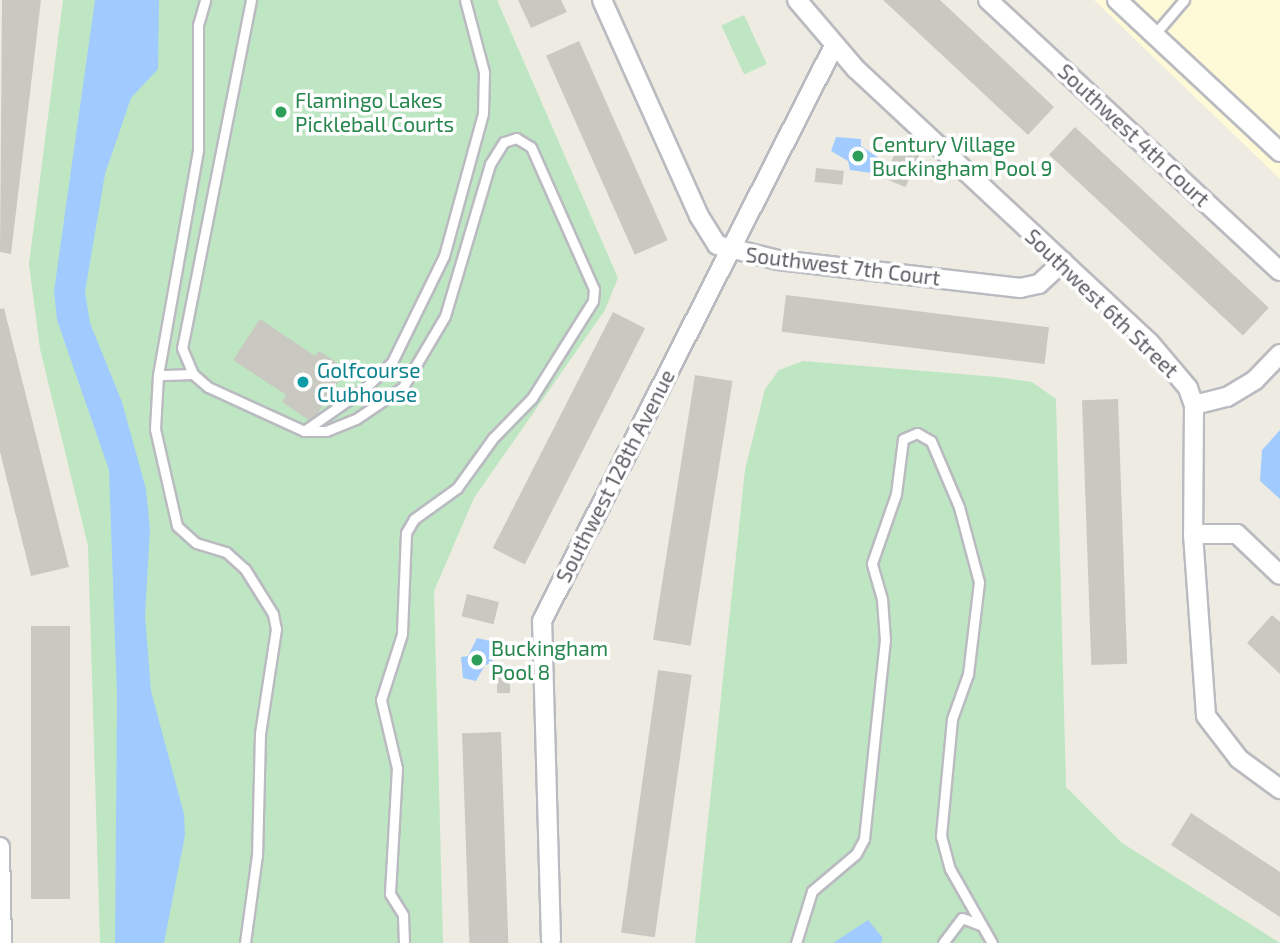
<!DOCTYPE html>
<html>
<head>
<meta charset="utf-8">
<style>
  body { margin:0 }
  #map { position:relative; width:1280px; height:943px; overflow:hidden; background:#eeece2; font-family:"Exo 2",sans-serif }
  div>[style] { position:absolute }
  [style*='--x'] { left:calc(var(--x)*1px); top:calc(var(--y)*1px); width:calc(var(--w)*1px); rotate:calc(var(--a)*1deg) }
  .commercial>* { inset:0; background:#fef9d7 }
  .green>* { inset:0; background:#bee6c3; transform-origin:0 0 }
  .water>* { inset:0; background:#a1cbff }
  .building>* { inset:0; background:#cac9c1; transform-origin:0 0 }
  .roads { filter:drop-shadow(2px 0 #babbc1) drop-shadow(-2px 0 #babbc1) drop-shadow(0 2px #babbc1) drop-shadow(0 -2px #babbc1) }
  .service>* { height:9px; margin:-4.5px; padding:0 4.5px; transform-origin:4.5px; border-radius:4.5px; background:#fff }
  .minor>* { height:18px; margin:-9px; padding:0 9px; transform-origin:9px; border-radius:9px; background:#fff }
  .dots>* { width:19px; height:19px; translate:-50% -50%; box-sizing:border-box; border:4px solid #fff; border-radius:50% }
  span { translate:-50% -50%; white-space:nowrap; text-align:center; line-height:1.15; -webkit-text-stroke:7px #fff; paint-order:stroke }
  .leisure-label { font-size:21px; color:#27864d }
  .left { translate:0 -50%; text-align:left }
  .street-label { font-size:21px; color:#5b5d63 }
  .culture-label { font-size:21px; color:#0d838f }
</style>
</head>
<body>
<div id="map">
  <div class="commercial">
    <div style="clip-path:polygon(1094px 0,1280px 0,1280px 179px)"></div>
  </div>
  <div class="green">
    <div style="clip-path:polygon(63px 0,497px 0,618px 278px,605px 310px,474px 498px,434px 591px,443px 943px,100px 943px,88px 546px,40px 349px,29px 264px)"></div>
    <div style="left:744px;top:15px;width:54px;height:25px;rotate:65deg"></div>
    <div style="clip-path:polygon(803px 361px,997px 377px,1032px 382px,1056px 399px,1066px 787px,1122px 843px,1280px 943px,695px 943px,745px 470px,765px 389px,779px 370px)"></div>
  </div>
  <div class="water">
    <div style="clip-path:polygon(95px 0,159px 0,158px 69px,131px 98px,105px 174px,85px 292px,90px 323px,122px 402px,146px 489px,150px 529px,145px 616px,151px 691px,184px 814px,185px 835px,164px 943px,115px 943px,117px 697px,109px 470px,57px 320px,54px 291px)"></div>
    <div style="clip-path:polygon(836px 137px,861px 139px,861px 146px,879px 158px,872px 173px,850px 170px,848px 161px,831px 151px)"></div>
    <div style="clip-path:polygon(1280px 430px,1280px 499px,1260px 481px,1262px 450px)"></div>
    <div style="clip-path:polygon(477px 638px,490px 641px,493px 663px,485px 665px,476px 681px,463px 678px,461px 657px,468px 656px)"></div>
    <div style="clip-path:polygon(868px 920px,883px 938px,881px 943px,833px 943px)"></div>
  </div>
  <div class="building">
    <div style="clip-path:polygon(2px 0,41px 0,11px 254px,0 252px)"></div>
    <div style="clip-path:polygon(518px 0,561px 0,567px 12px,531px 28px)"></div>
    <div style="clip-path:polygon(883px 0,940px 0,1054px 107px,1028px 135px)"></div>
    <div style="left:579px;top:41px;width:218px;height:36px;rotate:66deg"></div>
    <div style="left:1075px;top:127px;width:265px;height:38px;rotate:43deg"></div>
    <div style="left:898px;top:146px;width:23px;height:35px;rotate:23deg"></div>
    <div style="left:816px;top:168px;width:28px;height:14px;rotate:6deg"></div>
    <div style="left:786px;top:295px;width:265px;height:37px;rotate:7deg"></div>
    <div style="clip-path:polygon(4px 308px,69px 567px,31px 576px,0 452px,0 309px)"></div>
    <div style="left:613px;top:312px;width:36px;height:265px;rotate:27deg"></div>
    <div style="clip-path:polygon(260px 319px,315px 356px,319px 351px,347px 369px,312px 422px,282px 402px,286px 395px,233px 360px)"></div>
    <div style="left:695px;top:375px;width:38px;height:268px;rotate:9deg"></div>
    <div style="left:1118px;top:399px;width:265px;height:36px;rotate:88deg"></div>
    <div style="left:467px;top:594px;width:33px;height:23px;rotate:14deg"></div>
    <div style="clip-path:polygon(1272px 615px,1280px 622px,1280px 674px,1247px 643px)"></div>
    <div style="left:31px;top:626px;width:39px;height:273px"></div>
    <div style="left:497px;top:666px;width:13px;height:27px"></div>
    <div style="left:658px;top:670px;width:34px;height:265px;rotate:8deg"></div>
    <div style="left:501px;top:732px;width:211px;height:39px;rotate:88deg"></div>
    <div style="clip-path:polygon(1191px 813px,1280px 872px,1280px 917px,1171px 845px)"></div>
  </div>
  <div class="roads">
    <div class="service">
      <div style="--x:251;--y:0;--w:355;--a:101.2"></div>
      <div style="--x:182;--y:348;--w:28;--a:67"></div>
      <div style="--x:193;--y:374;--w:20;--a:41"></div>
      <div style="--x:208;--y:387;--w:106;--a:24.6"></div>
      <div style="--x:304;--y:431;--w:73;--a:-35"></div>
      <div style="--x:364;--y:389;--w:39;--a:-44"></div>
      <div style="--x:392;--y:362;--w:118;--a:-63.9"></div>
      <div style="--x:444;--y:256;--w:148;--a:-74.7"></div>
      <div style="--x:483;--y:113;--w:41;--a:-88.6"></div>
      <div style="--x:484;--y:72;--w:74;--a:-104.8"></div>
      <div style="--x:1154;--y:35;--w:46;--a:-49.4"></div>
      <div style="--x:193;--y:374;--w:35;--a:178"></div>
      <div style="--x:158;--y:375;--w:229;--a:-79.9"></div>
      <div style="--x:198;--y:150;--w:125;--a:-90"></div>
      <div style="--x:198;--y:25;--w:26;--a:-74"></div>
      <div style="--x:158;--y:375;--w:54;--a:93.2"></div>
      <div style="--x:155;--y:429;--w:99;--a:77.2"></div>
      <div style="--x:177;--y:526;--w:25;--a:42"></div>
      <div style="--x:196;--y:543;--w:31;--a:17"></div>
      <div style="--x:226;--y:552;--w:25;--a:42"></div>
      <div style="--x:245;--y:569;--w:53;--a:58.1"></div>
      <div style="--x:273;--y:614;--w:15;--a:79"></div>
      <div style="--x:276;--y:629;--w:106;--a:98.7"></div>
      <div style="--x:260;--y:734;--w:121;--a:91.4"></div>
      <div style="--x:257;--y:855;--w:89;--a:97.8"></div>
      <div style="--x:304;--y:431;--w:22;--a:0"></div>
      <div style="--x:326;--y:431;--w:32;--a:-22"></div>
      <div style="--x:356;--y:419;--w:57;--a:-34.2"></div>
      <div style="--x:403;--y:387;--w:82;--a:-59.4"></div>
      <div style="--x:445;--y:316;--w:159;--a:-73.5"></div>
      <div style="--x:490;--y:164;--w:26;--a:-58"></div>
      <div style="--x:504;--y:142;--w:13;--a:-18"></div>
      <div style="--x:516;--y:138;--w:17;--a:31"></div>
      <div style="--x:531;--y:147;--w:155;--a:66.1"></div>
      <div style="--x:594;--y:289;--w:12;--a:95"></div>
      <div style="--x:593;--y:301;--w:115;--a:122.2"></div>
      <div style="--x:532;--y:398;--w:56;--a:134.3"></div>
      <div style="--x:493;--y:438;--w:62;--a:125.8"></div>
      <div style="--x:457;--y:488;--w:53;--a:144.2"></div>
      <div style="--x:414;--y:519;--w:16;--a:120"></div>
      <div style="--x:406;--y:533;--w:101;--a:92.3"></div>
      <div style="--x:402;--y:634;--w:69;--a:107.7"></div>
      <div style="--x:381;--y:700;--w:70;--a:76.8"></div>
      <div style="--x:397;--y:768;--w:126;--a:93.2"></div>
      <div style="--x:390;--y:894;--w:25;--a:58"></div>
      <div style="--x:403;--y:915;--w:28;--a:88"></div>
      <div style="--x:796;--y:943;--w:54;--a:-72.9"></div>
      <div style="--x:812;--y:891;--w:57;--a:-40.1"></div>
      <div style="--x:856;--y:854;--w:17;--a:-62"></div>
      <div style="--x:864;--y:839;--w:200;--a:-84"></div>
      <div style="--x:885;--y:640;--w:41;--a:-94.2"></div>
      <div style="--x:882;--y:599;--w:37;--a:-106"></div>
      <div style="--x:872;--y:563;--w:73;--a:-70.8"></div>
      <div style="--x:896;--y:494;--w:55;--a:-82.7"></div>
      <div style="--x:903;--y:439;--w:15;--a:-23"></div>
      <div style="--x:917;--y:433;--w:16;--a:30"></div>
      <div style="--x:931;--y:441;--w:72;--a:67"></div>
      <div style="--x:959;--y:507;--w:78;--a:75.1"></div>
      <div style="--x:979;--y:582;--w:93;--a:96.8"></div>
      <div style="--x:968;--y:674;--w:48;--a:109.6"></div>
      <div style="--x:952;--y:719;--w:118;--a:95.4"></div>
      <div style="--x:941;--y:836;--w:34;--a:75"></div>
      <div style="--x:950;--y:869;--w:85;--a:60.4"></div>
      <div style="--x:943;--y:943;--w:31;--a:-53"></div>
      <div style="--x:962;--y:918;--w:19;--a:21"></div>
    </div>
    <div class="minor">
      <div style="--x:602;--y:0;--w:237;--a:65.8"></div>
      <div style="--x:699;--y:216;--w:34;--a:58"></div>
      <div style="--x:717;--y:245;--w:63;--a:13.8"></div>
      <div style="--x:778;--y:260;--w:244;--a:6.6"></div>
      <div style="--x:1020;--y:288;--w:19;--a:-12"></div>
      <div style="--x:1039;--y:284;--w:33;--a:-43"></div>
      <div style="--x:797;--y:0;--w:91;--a:49.5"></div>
      <div style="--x:856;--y:69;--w:402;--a:43"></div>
      <div style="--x:1150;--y:343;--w:59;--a:49.8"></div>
      <div style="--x:1188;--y:388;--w:18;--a:71"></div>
      <div style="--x:1194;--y:405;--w:129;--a:90.4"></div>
      <div style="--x:1193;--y:534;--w:182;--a:85.9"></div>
      <div style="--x:1206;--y:716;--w:54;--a:52.5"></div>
      <div style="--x:1239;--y:759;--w:51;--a:36.2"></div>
      <div style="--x:988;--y:0;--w:398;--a:42.9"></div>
      <div style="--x:1117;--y:0;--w:223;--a:43"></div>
      <div style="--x:1194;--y:405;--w:34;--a:-14"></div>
      <div style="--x:1227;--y:397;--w:33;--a:-31"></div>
      <div style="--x:1255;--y:380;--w:36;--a:-46"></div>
      <div style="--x:1193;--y:534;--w:44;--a:0"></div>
      <div style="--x:1237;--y:534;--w:59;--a:43.6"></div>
      <div style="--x:0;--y:847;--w:96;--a:88.8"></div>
      <div style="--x:551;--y:940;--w:319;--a:-91.6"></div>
      <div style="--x:542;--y:621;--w:645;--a:-63.08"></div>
    </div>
  </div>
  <div class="dots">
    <div style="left:281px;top:112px;background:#2e9e5b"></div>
    <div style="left:858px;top:156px;background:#2e9e5b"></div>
    <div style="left:303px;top:382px;background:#0f9aa8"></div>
    <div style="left:477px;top:660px;background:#2e9e5b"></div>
  </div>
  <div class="leisure-label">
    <span class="left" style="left:295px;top:112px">Flamingo Lakes<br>Pickleball Courts</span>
    <span class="left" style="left:872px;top:156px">Century Village<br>Buckingham Pool 9</span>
    <span class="left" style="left:491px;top:660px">Buckingham<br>Pool 8</span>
  </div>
  <div class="street-label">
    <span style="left:1134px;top:135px;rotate:43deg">Southwest 4th Court</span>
    <span style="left:843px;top:266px;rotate:7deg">Southwest 7th Court</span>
    <span style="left:1102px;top:303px;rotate:44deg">Southwest 6th Street</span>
    <span style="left:615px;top:476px;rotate:-63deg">Southwest 128th Avenue</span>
  </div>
  <div class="culture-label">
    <span class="left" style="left:317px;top:382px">Golfcourse<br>Clubhouse</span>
  </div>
</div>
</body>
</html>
